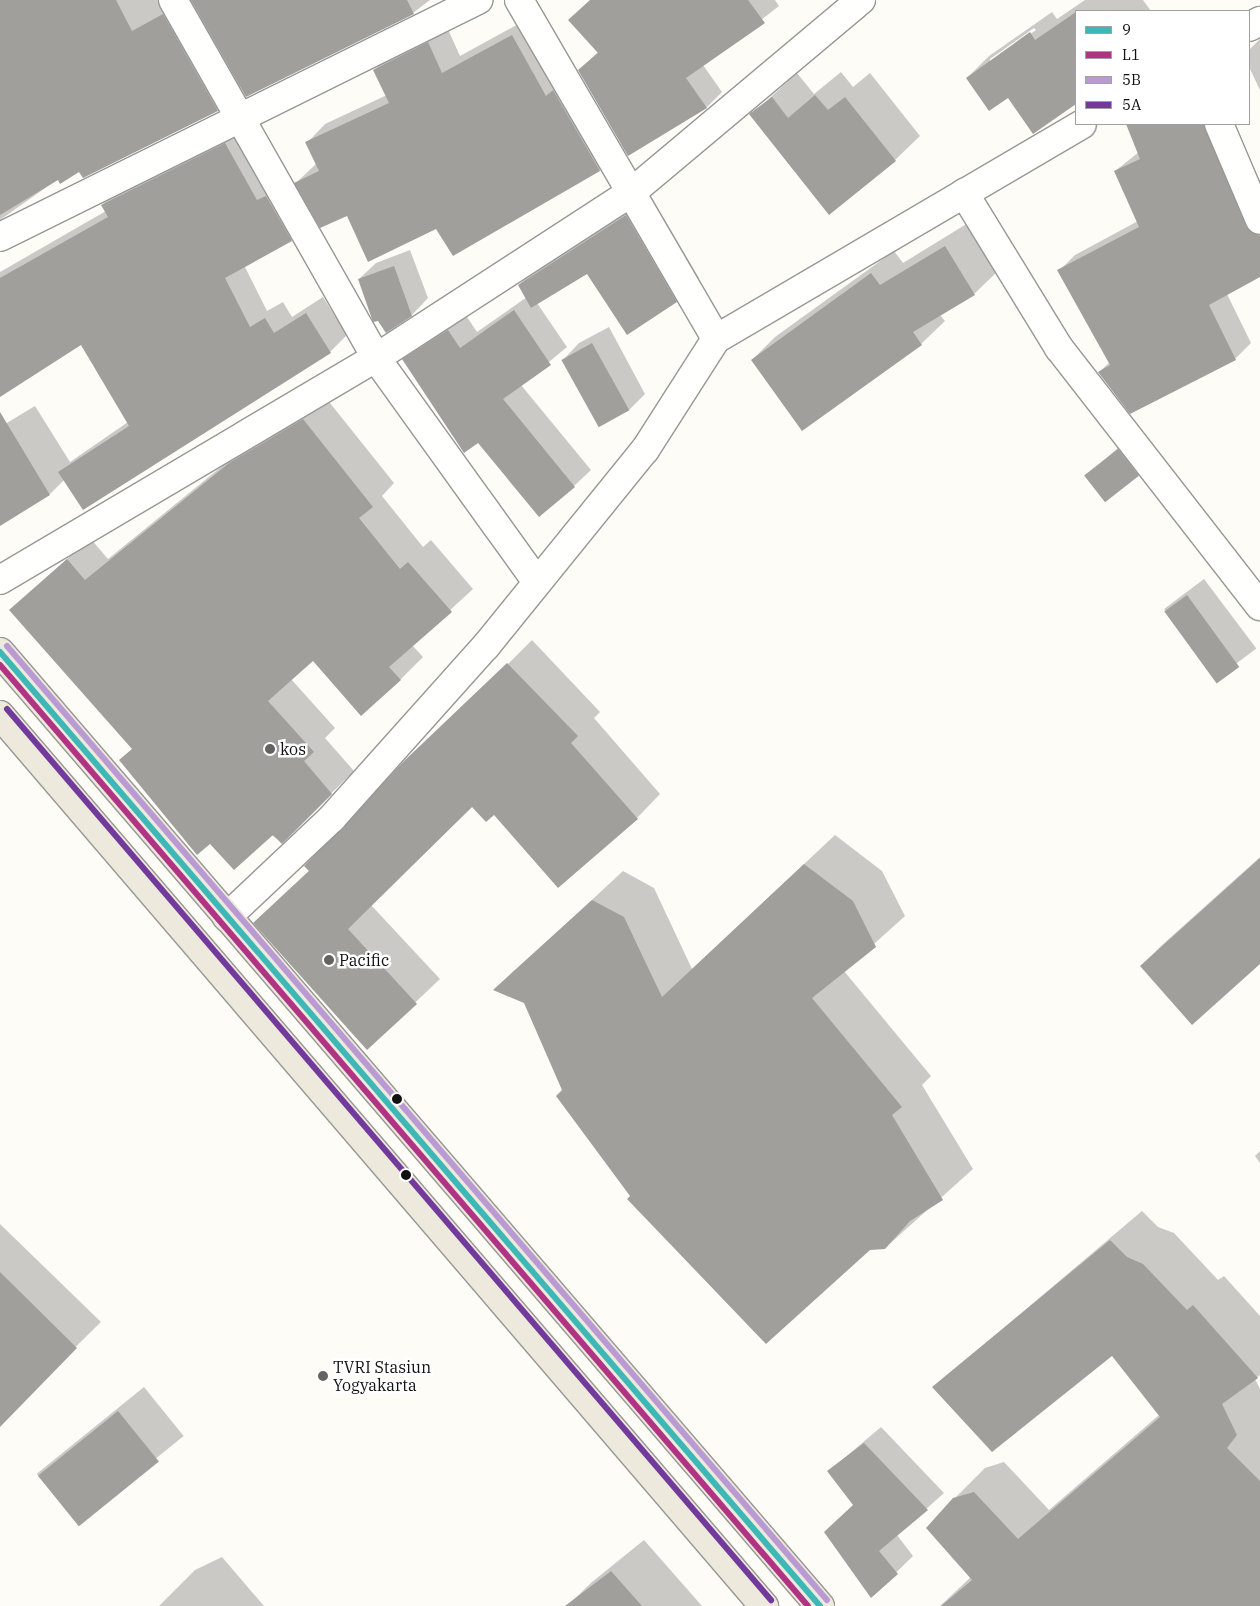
<!DOCTYPE html>
<html>
<head>
<meta charset="utf-8">
<style>
  body { margin:0 }
  #map { position:relative; width:1260px; height:1606px; overflow:hidden; background:#fdfcf7; font-family:"IBM Plex Serif",serif }
  div>[style] { position:absolute }
  [style*='--x'] { left:calc(var(--x)*1px); top:calc(var(--y)*1px); width:calc(var(--w)*1px); rotate:calc(var(--a)*1deg) }
  .shadow>* { inset:0; background:#0003; transform-origin:0 0 }
  .building>* { inset:0; background:#a19f9c; transform-origin:0 0 }
  .roads { filter:drop-shadow(1px 0 #979795) drop-shadow(-1px 0 #979795) drop-shadow(0 1px #979795) drop-shadow(0 -1px #979795) }
  .minor>* { height:28px; margin:-14px; padding:0 14px; transform-origin:14px; border-radius:14px; background:#fffffe }
  .major>* { height:28px; margin:-14px; padding:0 14px; transform-origin:14px; border-radius:14px; background:#ede9dc }
  .bus-1>* { height:6px; margin:-3px; padding:0 3px; transform-origin:3px; border-radius:3px; background:#3eb7b7 }
  .bus-2>* { height:6px; margin:-3px; padding:0 3px; transform-origin:3px; border-radius:3px; background:#b03483 }
  .bus-3>* { height:6px; margin:-3px; padding:0 3px; transform-origin:3px; border-radius:3px; background:#ba9ad3 }
  .bus-4>* { height:6px; margin:-3px; padding:0 3px; transform-origin:3px; border-radius:3px; background:#723a9b }
  .dots>* { width:14px; height:14px; translate:-50% -50%; box-sizing:border-box; border:2px solid #fff; border-radius:50% }
  span { translate:-50% -50%; white-space:nowrap; text-align:center; line-height:1.15; -webkit-text-stroke:5px #fff; paint-order:stroke }
  .poi-label { font-size:16px; color:#111 }
  .left { translate:0 -50%; text-align:left }
  .legend { position:absolute; left:1075px; top:10px; width:175px; height:115px; box-sizing:border-box; background:#fff; border:1px solid #a0a0a0; margin:0; padding:6px 9px; list-style:none; font-size:15px; color:#111 }
  .legend li { display:flex; align-items:center; gap:10px; height:25px }
  .legend b { width:25px; border:1px solid #a0a0a0 }
</style>
</head>
<body>
<div id="map">
  <div class="shadow">
    <div style="clip-path:polygon(0 0,430px 0,413px 13px,241px 86px,217px 110px,58px 179px,0 220px)"></div>
    <div style="clip-path:polygon(591px 0,775px 0,779px 6px,703px 65px,722px 92px,707px 107px,628px 154px,579px 70px,598px 52px)"></div>
    <div style="clip-path:polygon(evenodd,1085px 0,1143px 0,1151px 11px,1076px 11px,1076px 102px,1033px 132px,1008px 96px,967px 78px,989px 56px,1052px 12px,1057px 19px,1085px 0,1034px 28px,1036px 30px,990px 62px,990px 59px,1034px 28px)"></div>
    <div style="clip-path:polygon(531px 17px,618px 152px,600px 170px,453px 254px,437px 227px,347px 214px,296px 183px,317px 163px,307px 143px,325px 124px,387px 95px,374px 70px,393px 52px,446px 25px,460px 56px)"></div>
    <div style="clip-path:polygon(1259px 40px,1260px 39px,1260px 90px,1249px 67px,1249px 50px)"></div>
    <div style="clip-path:polygon(841px 72px,853px 87px,870px 73px,920px 136px,895px 160px,751px 115px,797px 73px,814px 94px)"></div>
    <div style="clip-path:polygon(1127px 124px,1227px 124px,1260px 208px,1260px 276px,1227px 294px,1251px 343px,1235px 359px,1099px 372px,1110px 362px,1059px 271px,1075px 255px,1138px 221px,1115px 171px,1139px 152px)"></div>
    <div style="clip-path:polygon(243px 126px,308px 223px,291px 240px,244px 265px,267px 311px,283px 302px,292px 317px,323px 297px,347px 335px,330px 352px,65px 479px,50px 494px,0 524px,0 427px,35px 406px,70px 462px,128px 422px,81px 344px,0 380px,0 272px,106px 211px,102px 205px,119px 188px)"></div>
    <div style="clip-path:polygon(649px 193px,699px 278px,676px 301px,588px 273px,537px 303px,567px 347px,521px 385px,591px 470px,574px 486px,479px 442px,404px 360px,465px 314px,477px 332px,527px 297px,519px 285px,543px 262px)"></div>
    <div style="clip-path:polygon(968px 223px,998px 271px,974px 294px,940px 315px,945px 321px,921px 344px,802px 430px,752px 360px,775px 337px,894px 251px,903px 263px)"></div>
    <div style="clip-path:polygon(410px 250px,428px 298px,412px 315px,359px 279px,376px 263px)"></div>
    <div style="clip-path:polygon(609px 327px,645px 394px,629px 410px,599px 426px,563px 360px,579px 343px)"></div>
    <div style="clip-path:polygon(326px 398px,394px 483px,382px 496px,423px 547px,431px 540px,473px 589px,412px 645px,423px 657px,400px 680px,313px 660px,291px 679px,335px 728px,325px 738px,354px 771px,282px 842px,133px 748px,11px 610px,90px 538px,108px 559px,253px 441px)"></div>
    <div style="clip-path:polygon(1135px 433px,1155px 459px,1138px 475px,1086px 476px)"></div>
    <div style="left:1204px;top:579px;width:87px;height:50px;rotate:53deg"></div>
    <div style="clip-path:polygon(532px 640px,600px 712px,594px 718px,660px 794px,637px 818px,494px 813px,473px 806px,371px 905px,440px 979px,367px 1048px,279px 899px,310px 870px,305px 866px)"></div>
    <div style="clip-path:polygon(835px 835px,882px 871px,905px 916px,844px 971px,931px 1076px,922px 1085px,973px 1169px,885px 1248px,631px 1196px,564px 1090px,525px 1002px,495px 990px,623px 871px,654px 888px,692px 969px)"></div>
    <div style="clip-path:polygon(1260px 857px,1260px 963px,1141px 966px,1162px 945px)"></div>
    <div style="clip-path:polygon(1260px 1151px,1260px 1163px,1255px 1156px)"></div>
    <div style="clip-path:polygon(1142px 1211px,1158px 1227px,1174px 1233px,1218px 1280px,1224px 1276px,1260px 1316px,1260px 1375px,1255px 1379px,1260px 1389px,1260px 1603px,940px 1606px,971px 1577px,954px 1499px,985px 1468px,1004px 1462px,1049px 1510px,1159px 1415px,1112px 1354px,934px 1387px)"></div>
    <div style="clip-path:polygon(0 1224px,101px 1322px,0 1421px)"></div>
    <div style="left:144px;top:1387px;width:63px;height:138px;rotate:51deg"></div>
    <div style="clip-path:polygon(881px 1427px,944px 1493px,897px 1535px,913px 1556px,872px 1596px,854px 1504px,829px 1471px)"></div>
    <div style="clip-path:polygon(644px 1540px,702px 1606px,567px 1606px,592px 1582px)"></div>
    <div style="clip-path:polygon(222px 1557px,264px 1606px,159px 1606px,195px 1570px)"></div>
  </div>
  <div class="building">
    <div style="clip-path:polygon(0 0,116px 0,132px 31px,163px 14px,218px 111px,83px 178px,79px 172px,60px 184px,58px 180px,0 215px)"></div>
    <div style="clip-path:polygon(191px 0,407px 0,414px 14px,246px 97px)"></div>
    <div style="clip-path:polygon(590px 0,748px 0,765px 23px,686px 78px,707px 108px,628px 156px,578px 70px,598px 53px,568px 20px)"></div>
    <div style="clip-path:polygon(1076px 12px,1076px 104px,1033px 134px,1008px 98px,989px 111px,966px 78px,1030px 32px,1035px 40px)"></div>
    <div style="clip-path:polygon(512px 35px,546px 96px,553px 90px,600px 171px,453px 256px,436px 229px,368px 262px,347px 216px,320px 228px,294px 183px,319px 171px,305px 142px,389px 103px,373px 70px,428px 42px,442px 73px)"></div>
    <div style="clip-path:polygon(815px 95px,828px 110px,845px 97px,896px 161px,829px 215px,749px 114px,772px 97px,788px 118px)"></div>
    <div style="clip-path:polygon(1126px 124px,1204px 124px,1246px 226px,1260px 236px,1260px 277px,1209px 305px,1236px 360px,1130px 414px,1098px 372px,1110px 365px,1057px 270px,1139px 227px,1114px 171px,1140px 159px)"></div>
    <div style="clip-path:polygon(225px 143px,257px 200px,266px 196px,292px 241px,225px 278px,250px 327px,265px 318px,274px 333px,306px 313px,331px 353px,83px 510px,58px 472px,129px 426px,81px 345px,0 397px,0 278px,108px 217px,101px 205px)"></div>
    <div style="clip-path:polygon(626px 215px,677px 302px,627px 335px,587px 274px,531px 308px,518px 285px)"></div>
    <div style="clip-path:polygon(945px 246px,975px 295px,913px 332px,922px 345px,802px 431px,751px 360px,871px 273px,880px 285px)"></div>
    <div style="clip-path:polygon(394px 266px,412px 316px,386px 333px,378px 321px,373px 322px,358px 279px)"></div>
    <div style="clip-path:polygon(514px 310px,551px 365px,503px 399px,575px 487px,539px 517px,478px 443px,464px 453px,402px 359px,448px 330px,460px 348px)"></div>
    <div style="left:592px;top:343px;width:77px;height:35px;rotate:61deg"></div>
    <div style="clip-path:polygon(0 412px,50px 495px,0 526px)"></div>
    <div style="clip-path:polygon(303px 419px,373px 507px,359px 518px,400px 569px,408px 562px,452px 612px,389px 667px,401px 680px,361px 716px,313px 661px,268px 701px,314px 752px,304px 761px,332px 794px,282px 844px,273px 835px,234px 870px,210px 844px,197px 855px,119px 760px,132px 749px,9px 610px,67px 559px,85px 580px,229px 463px)"></div>
    <div style="left:1118px;top:449px;width:34px;height:43px;rotate:52deg"></div>
    <div style="left:1187px;top:595px;width:89px;height:28px;rotate:54deg"></div>
    <div style="clip-path:polygon(507px 663px,578px 736px,571px 743px,638px 819px,558px 888px,494px 815px,486px 822px,472px 807px,348px 929px,417px 1004px,367px 1050px,253px 923px,309px 871px,304px 866px,403px 762px)"></div>
    <div style="clip-path:polygon(1260px 858px,1260px 964px,1192px 1025px,1140px 966px)"></div>
    <div style="clip-path:polygon(804px 864px,853px 901px,876px 947px,812px 998px,902px 1107px,892px 1115px,943px 1200px,910px 1221px,885px 1249px,870px 1250px,766px 1344px,627px 1199px,630px 1196px,556px 1096px,562px 1090px,524px 1003px,493px 990px,592px 900px,624px 917px,662px 997px)"></div>
    <div style="clip-path:polygon(1110px 1240px,1127px 1257px,1143px 1264px,1187px 1310px,1193px 1305px,1258px 1378px,1222px 1404px,1237px 1435px,1227px 1448px,1260px 1481px,1260px 1606px,941px 1606px,972px 1580px,926px 1528px,953px 1498px,974px 1492px,1018px 1539px,1160px 1417px,1112px 1356px,992px 1452px,932px 1387px)"></div>
    <div style="clip-path:polygon(0 1272px,77px 1348px,0 1427px)"></div>
    <div style="left:118px;top:1411px;width:65px;height:103px;rotate:51deg"></div>
    <div style="clip-path:polygon(864px 1443px,928px 1510px,879px 1551px,898px 1574px,871px 1598px,824px 1532px,853px 1505px,827px 1471px)"></div>
    <div style="clip-path:polygon(611px 1571px,642px 1606px,565px 1606px)"></div>
  </div>
  <div class="roads">
    <div class="minor">
      <div style="--x:173;--y:0;--w:412;--a:60.4"></div>
      <div style="--x:376;--y:358;--w:276;--a:54.3"></div>
      <div style="--x:519;--y:0;--w:392;--a:59.8"></div>
      <div style="--x:1249;--y:27;--w:13;--a:-29"></div>
      <div style="--x:1219;--y:124;--w:104;--a:66.9"></div>
      <div style="--x:964;--y:193;--w:182;--a:58.5"></div>
      <div style="--x:1059;--y:348;--w:327;--a:52.1"></div>
      <div style="--x:0;--y:237;--w:534;--a:-26.37"></div>
      <div style="--x:0;--y:580;--w:437;--a:-30.6"></div>
      <div style="--x:376;--y:358;--w:305;--a:-33"></div>
      <div style="--x:632;--y:192;--w:299;--a:-40"></div>
      <div style="--x:227;--y:917;--w:144;--a:-43.3"></div>
      <div style="--x:332;--y:818;--w:231;--a:-48.2"></div>
      <div style="--x:486;--y:646;--w:252;--a:-51"></div>
      <div style="--x:645;--y:450;--w:132;--a:-57.4"></div>
      <div style="--x:716;--y:339;--w:424;--a:-30.4"></div>
    </div>
    <div class="major">
      <div style="--x:0;--y:652;--w:1258;--a:49.32"></div>
      <div style="--x:0;--y:715;--w:1174;--a:49.39"></div>
    </div>
  </div>
  <div class="bus-1">
    <div style="--x:0;--y:652;--w:1258;--a:49.32"></div>
  </div>
  <div class="bus-2">
    <div style="--x:0;--y:665;--w:1240;--a:49.35"></div>
  </div>
  <div class="bus-3">
    <div style="--x:7;--y:646;--w:1258;--a:49.32"></div>
  </div>
  <div class="bus-4">
    <div style="--x:7;--y:709;--w:1174;--a:49.39"></div>
  </div>
  <div class="dots">
    <div style="left:270px;top:749px;background:#646362"></div>
    <div style="left:329px;top:960px;background:#646362"></div>
    <div style="left:397px;top:1099px;background:#111"></div>
    <div style="left:406px;top:1175px;background:#111"></div>
    <div style="left:323px;top:1376px;background:#646362"></div>
  </div>
  <div class="poi-label">
    <span class="left" style="left:280px;top:749px">kos</span>
    <span class="left" style="left:339px;top:960px">Pacific</span>
    <span class="left" style="left:333px;top:1376px">TVRI Stasiun<br>Yogyakarta</span>
  </div>
  <ul class="legend">
  <li><b style="height:6px;background:#3eb7b7"></b>9</li>
  <li><b style="height:6px;background:#b03483"></b>L1</li>
  <li><b style="height:6px;background:#ba9ad3"></b>5B</li>
  <li><b style="height:6px;background:#723a9b"></b>5A</li>
  </ul>
</div>
</body>
</html>
